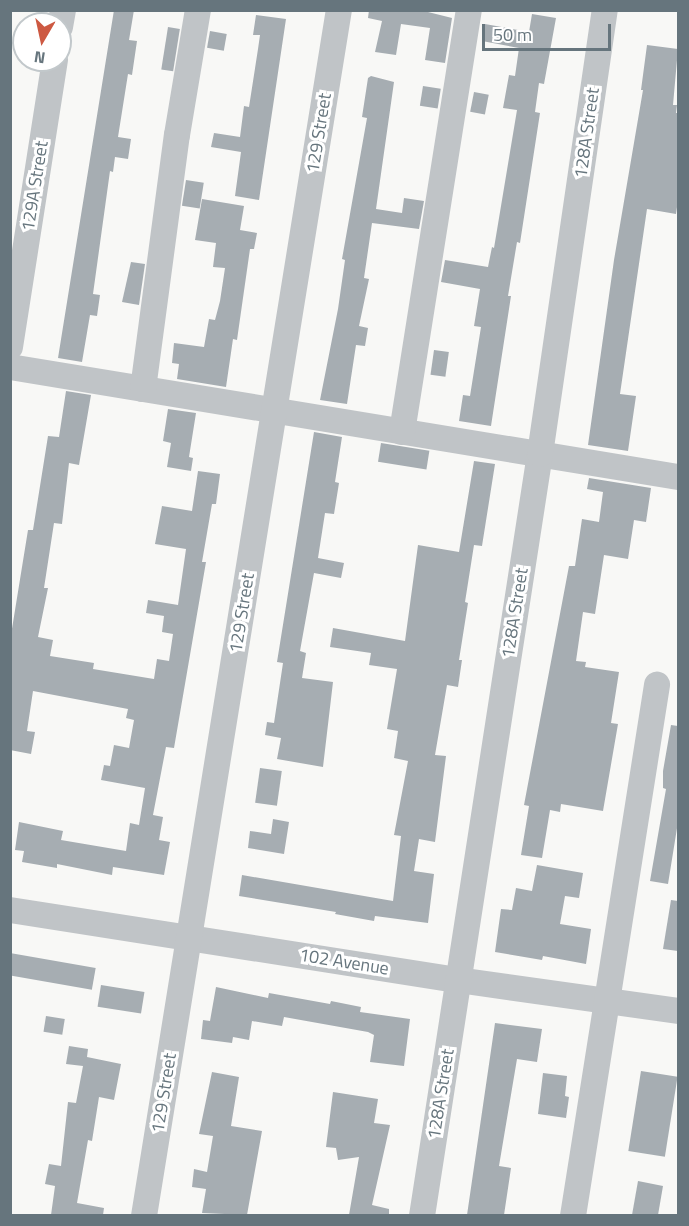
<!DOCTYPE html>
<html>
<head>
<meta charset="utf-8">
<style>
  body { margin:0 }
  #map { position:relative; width:689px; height:1226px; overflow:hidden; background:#f8f8f6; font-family:"Titillium Web",sans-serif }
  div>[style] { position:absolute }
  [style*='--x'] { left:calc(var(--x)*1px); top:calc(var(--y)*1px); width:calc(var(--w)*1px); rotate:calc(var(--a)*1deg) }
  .building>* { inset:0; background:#a6adb2; transform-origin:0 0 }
  .minor>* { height:26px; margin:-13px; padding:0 13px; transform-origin:13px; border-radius:13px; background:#c0c4c7 }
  span { translate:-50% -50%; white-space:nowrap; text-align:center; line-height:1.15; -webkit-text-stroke:6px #fff; paint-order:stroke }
  .street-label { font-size:18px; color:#66757d }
  .frame { position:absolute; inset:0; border:12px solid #66757d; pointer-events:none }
  .north { position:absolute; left:12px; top:12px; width:60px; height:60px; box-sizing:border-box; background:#fff; border:2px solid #c2c8cb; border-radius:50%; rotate:189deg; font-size:16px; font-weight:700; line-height:24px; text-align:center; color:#66757d }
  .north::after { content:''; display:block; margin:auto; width:21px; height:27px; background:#cd5942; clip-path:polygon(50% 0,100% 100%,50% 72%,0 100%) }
  .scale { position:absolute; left:482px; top:24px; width:129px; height:27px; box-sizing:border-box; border:3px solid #66757d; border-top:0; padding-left:8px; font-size:18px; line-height:21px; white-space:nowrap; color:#66757d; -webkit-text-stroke:4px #fff; paint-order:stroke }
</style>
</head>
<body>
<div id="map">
  <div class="building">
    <div style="clip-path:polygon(114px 10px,134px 10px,129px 40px,137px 41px,132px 75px,128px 74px,118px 137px,131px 139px,128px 159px,115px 157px,113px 172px,110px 171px,93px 294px,100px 295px,97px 316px,90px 315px,82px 362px,58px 358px)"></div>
    <div style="clip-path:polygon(369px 10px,420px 10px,452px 18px,445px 63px,425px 60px,430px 28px,401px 24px,396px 55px,375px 52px,382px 21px,368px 18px)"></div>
    <div style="clip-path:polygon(532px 14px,556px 18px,544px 84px,539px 83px,535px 112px,540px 113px,520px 243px,517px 242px,508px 296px,511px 296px,491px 426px,459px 421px,463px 395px,470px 396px,481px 327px,474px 326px,480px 289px,441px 282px,445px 260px,488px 267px,492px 247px,494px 248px,517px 110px,503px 108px,509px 75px,515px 76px,519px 48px,482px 41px,485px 24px,529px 32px)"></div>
    <div style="clip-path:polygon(256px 15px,286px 19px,259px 200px,235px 196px,241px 152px,211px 147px,214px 133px,240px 137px,244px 106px,249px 107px,258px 49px,260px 35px,253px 35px)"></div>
    <div style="left:168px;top:27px;width:12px;height:43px;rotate:9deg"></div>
    <div style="left:210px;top:31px;width:17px;height:17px;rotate:10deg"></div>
    <div style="clip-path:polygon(647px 45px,678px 49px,673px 105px,677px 105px,676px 113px,678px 113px,678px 200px,676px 214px,647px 209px,620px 394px,636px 396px,628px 451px,588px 445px,614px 260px,643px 90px,641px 90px)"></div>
    <div style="clip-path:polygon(371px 76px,394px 82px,376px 209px,402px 213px,404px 198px,424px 201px,419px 229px,372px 223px,364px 278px,369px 279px,359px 326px,368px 328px,365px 346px,356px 345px,347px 404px,320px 400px,338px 309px,345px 260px,342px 259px,367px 118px,362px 117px,368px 78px)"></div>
    <div style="left:423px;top:86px;width:18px;height:20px;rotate:9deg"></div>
    <div style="left:474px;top:92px;width:15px;height:20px;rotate:11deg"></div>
    <div style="left:186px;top:180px;width:18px;height:26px;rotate:9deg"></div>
    <div style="clip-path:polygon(202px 199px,244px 206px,240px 230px,257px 233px,254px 249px,250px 249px,237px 340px,233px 339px,226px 387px,177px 379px,179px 364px,172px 363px,174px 343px,204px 347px,209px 319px,215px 320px,220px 301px,225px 268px,213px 267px,216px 243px,195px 240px)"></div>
    <div style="clip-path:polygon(131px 262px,145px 264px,139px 305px,122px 302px)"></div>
    <div style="left:434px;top:350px;width:15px;height:25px;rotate:8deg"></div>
    <div style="clip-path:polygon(66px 391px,91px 395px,79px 465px,69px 463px,62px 524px,54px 523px,44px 588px,48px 588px,38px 637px,53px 640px,50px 656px,94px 663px,93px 669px,154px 679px,157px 659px,169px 661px,173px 634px,162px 632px,164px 616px,146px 613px,148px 600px,178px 605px,186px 549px,155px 544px,162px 506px,192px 511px,198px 471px,220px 474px,216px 504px,212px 504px,202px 562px,206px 562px,174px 748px,166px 747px,153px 815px,163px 817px,159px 840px,170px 842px,164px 875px,113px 867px,112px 875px,57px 864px,57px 868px,22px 862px,24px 851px,15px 850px,19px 822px,63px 831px,61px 840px,126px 851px,130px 823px,139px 825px,145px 788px,101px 780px,104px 765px,110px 766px,114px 745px,129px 748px,134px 720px,126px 718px,128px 709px,33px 691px,27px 731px,35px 732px,31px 754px,10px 750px,10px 641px,28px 530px,33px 530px,48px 436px,59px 437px)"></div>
    <div style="clip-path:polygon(168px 409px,196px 413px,189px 457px,193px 458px,191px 471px,167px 467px,171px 443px,163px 441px)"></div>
    <div style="clip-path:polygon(314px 432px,342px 437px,335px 482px,339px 483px,334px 514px,325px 513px,318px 558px,344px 563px,341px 578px,314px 573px,300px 651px,306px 653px,302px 678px,333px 682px,323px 767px,277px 759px,281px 738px,265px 735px,267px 722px,274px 723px,283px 663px,277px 662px)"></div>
    <div style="left:381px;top:443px;width:49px;height:19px;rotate:9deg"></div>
    <div style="clip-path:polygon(474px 461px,495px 464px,482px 546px,474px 545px,465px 602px,468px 603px,459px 660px,462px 660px,458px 687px,447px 685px,435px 755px,446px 756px,435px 842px,419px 839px,414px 871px,434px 874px,428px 923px,375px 916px,374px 921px,335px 914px,336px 912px,239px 896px,242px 875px,393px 901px,401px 836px,394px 835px,408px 761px,394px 758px,398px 731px,387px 729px,397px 669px,369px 665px,371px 653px,330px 647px,333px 628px,405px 641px,418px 545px,459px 552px)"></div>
    <div style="clip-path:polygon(589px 478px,651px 488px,646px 522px,634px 520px,628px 559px,604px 555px,595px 614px,583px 612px,576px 661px,586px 662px,585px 667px,619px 672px,611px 723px,618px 724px,603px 811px,561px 804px,560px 812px,550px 810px,542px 858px,521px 855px,529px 806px,524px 805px,569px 566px,575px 566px,582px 519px,599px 522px,603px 492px,587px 489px)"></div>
    <div style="clip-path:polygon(671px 725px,678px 726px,678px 822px,668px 884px,650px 881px,666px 789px,663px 788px,663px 771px)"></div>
    <div style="left:260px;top:768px;width:22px;height:35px;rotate:8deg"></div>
    <div style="clip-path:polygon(273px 819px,289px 822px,284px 854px,248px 848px,250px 831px,271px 834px)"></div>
    <div style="clip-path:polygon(537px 865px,583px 873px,579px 898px,565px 896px,560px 924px,591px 929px,586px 964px,543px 956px,542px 960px,495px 952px,501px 909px,512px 910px,516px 888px,532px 891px)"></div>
    <div style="clip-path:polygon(671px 900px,678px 901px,678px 951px,663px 949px)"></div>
    <div style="left:10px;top:953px;width:87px;height:22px;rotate:10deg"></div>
    <div style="left:101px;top:985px;width:44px;height:22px;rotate:9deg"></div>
    <div style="clip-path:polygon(216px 987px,268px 998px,269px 993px,330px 1004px,331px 1001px,361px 1007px,360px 1012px,410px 1019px,404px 1066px,370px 1062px,374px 1035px,368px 1032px,284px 1017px,282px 1026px,252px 1021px,249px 1040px,233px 1037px,232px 1043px,201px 1039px,203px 1020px,210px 1021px)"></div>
    <div style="left:46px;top:1016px;width:19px;height:16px;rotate:9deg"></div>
    <div style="clip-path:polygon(495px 1023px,542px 1029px,537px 1062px,517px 1059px,499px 1166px,511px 1168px,504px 1215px,467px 1215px)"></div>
    <div style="clip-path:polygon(69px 1046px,88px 1049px,87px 1057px,121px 1064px,114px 1100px,99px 1097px,92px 1141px,88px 1140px,77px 1203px,104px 1208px,103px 1215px,51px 1215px,55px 1186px,45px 1184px,49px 1164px,61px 1166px,68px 1102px,76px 1103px,83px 1066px,66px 1064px)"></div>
    <div style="left:641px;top:1071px;width:37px;height:81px;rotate:9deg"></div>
    <div style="clip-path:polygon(212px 1072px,239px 1077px,231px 1126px,262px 1131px,247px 1215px,202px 1213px,206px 1189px,192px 1187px,194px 1169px,207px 1172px,213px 1136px,199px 1134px)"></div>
    <div style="clip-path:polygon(543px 1073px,567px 1076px,565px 1096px,569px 1097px,566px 1118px,538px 1114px)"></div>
    <div style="clip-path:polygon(333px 1092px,378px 1099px,374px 1123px,390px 1125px,372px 1205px,389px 1209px,389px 1215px,349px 1215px,359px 1157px,338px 1160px,336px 1148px,326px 1147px)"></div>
    <div style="clip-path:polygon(638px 1181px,663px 1186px,658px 1215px,632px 1215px)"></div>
  </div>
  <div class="minor">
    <div style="--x:60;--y:27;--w:17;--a:-80"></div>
    <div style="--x:10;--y:347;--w:291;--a:-81.1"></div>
    <div style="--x:10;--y:367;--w:677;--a:9.35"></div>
    <div style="--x:143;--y:389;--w:256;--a:-82.4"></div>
    <div style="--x:177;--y:135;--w:127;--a:-80.5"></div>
    <div style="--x:402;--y:432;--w:427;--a:-81"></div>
    <div style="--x:10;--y:910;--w:453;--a:8.9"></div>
    <div style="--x:458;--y:980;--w:222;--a:8"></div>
    <div style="--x:144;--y:1216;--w:1222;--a:-80.82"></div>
    <div style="--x:422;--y:1216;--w:771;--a:-81.2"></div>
    <div style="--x:540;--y:454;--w:449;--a:-81.7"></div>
    <div style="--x:573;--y:1216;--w:538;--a:-81.01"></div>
  </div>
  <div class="street-label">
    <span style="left:319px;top:133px;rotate:-81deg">129 Street</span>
    <span style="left:587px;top:133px;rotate:-82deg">128A Street</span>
    <span style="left:35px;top:186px;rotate:-81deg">129A Street</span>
    <span style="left:242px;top:613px;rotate:-81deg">129 Street</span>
    <span style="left:515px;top:613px;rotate:-81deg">128A Street</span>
    <span style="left:344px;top:962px;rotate:9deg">102 Avenue</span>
    <span style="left:164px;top:1093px;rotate:-81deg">129 Street</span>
    <span style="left:441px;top:1094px;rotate:-81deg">128A Street</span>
  </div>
  <div class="frame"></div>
  <div class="north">N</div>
  <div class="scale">50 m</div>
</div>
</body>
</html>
